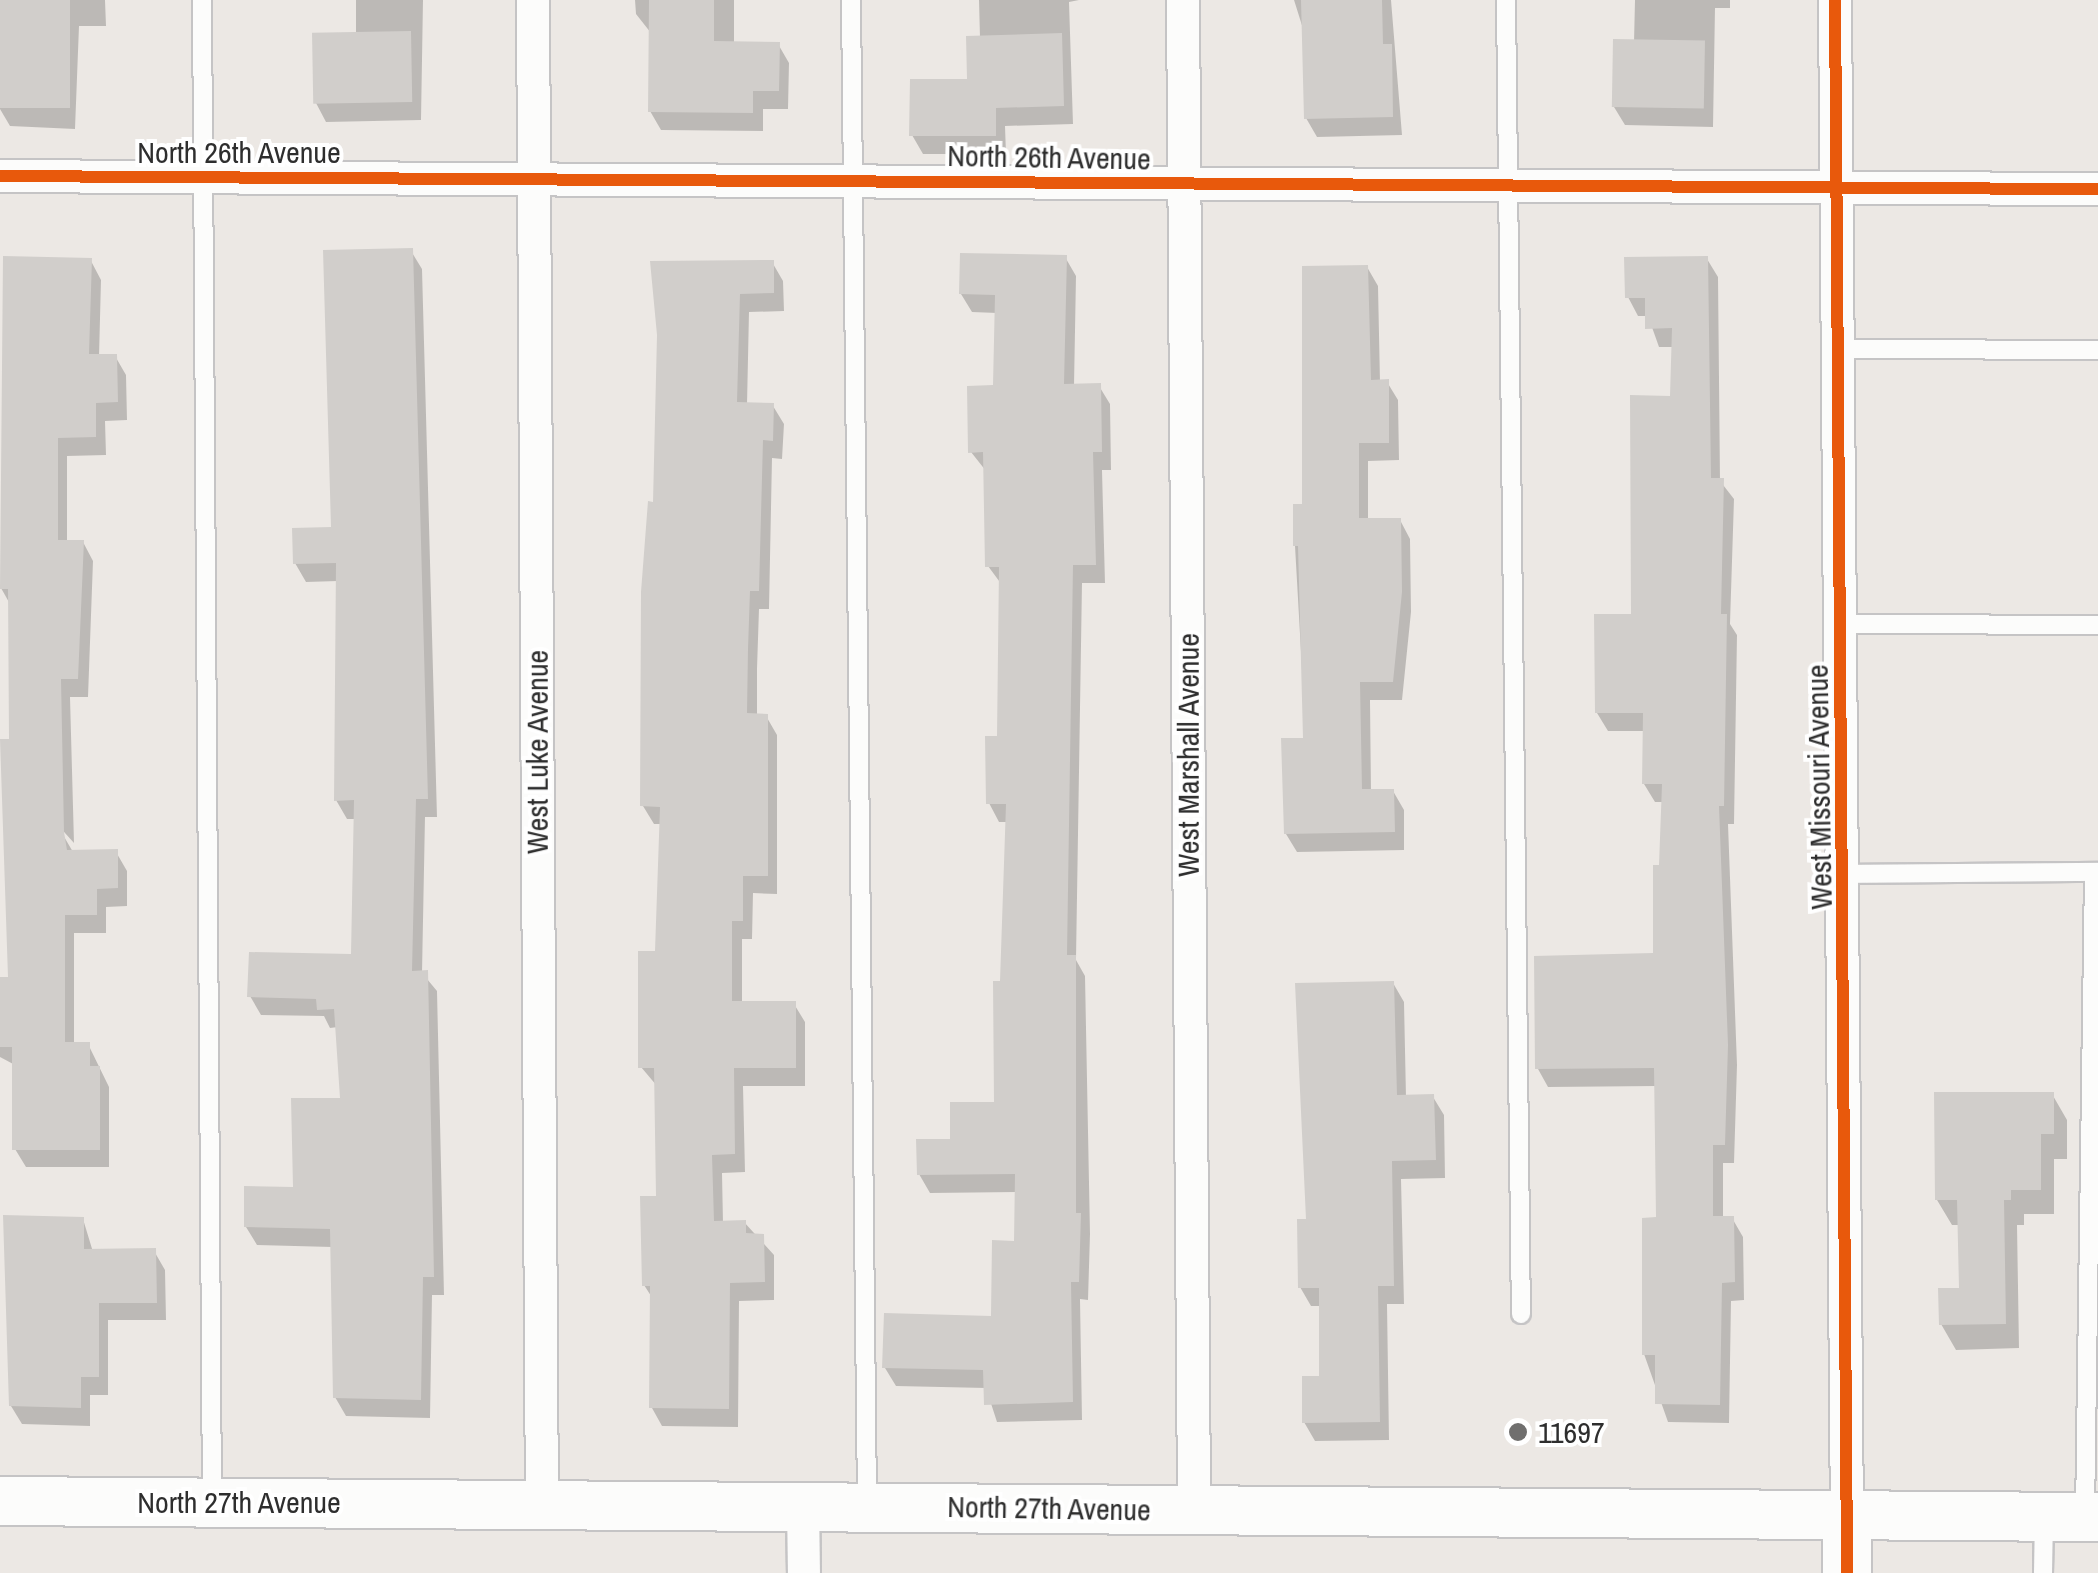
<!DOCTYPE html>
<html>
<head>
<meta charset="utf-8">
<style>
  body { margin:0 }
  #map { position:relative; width:2098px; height:1573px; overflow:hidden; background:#ece8e4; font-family:"Archivo Narrow",sans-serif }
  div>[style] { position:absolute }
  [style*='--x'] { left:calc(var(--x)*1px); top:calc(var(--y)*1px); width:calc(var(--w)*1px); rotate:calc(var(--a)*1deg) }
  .shadow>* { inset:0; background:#0003 }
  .building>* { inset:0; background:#d1cecb; transform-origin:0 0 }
  .roads { filter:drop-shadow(2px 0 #c5c4c5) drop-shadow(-2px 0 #c5c4c5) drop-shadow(0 2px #c5c4c5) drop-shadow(0 -2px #c5c4c5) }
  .lane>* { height:18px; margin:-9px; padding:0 9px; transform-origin:9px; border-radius:9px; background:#fcfcfb }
  .street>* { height:32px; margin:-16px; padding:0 16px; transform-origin:16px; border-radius:16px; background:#fcfcfb }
  .secondary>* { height:48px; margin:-24px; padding:0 24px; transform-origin:24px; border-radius:24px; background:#fcfcfb }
  .cycleway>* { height:12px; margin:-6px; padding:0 6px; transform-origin:6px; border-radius:6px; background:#e8590c }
  .dots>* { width:28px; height:28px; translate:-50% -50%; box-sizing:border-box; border:5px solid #fff; border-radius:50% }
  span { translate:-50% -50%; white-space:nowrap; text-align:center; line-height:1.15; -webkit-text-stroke:8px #fff; paint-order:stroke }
  .street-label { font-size:30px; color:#2e2e2e }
  .poi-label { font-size:30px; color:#2e2e2e }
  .left { translate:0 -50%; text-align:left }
</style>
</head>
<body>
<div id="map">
  <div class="shadow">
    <div style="clip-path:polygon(0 0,105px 0,106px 26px,79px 26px,75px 129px,10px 126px,0 109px)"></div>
    <div style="clip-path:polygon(356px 0,423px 0,421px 120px,326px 122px,316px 103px,356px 34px)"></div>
    <div style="clip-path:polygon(635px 0,734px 0,734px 44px,778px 44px,789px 63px,788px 109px,763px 109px,763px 131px,661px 130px,650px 111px,651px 33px,636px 14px)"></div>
    <div style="clip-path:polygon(979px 0,1079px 0,1069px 2px,1073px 124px,1005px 126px,1006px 154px,923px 154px,912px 135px,970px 82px,980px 38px)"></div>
    <div style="clip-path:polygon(1294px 0,1391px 0,1402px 135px,1317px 137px,1306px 118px,1305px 35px)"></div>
    <div style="clip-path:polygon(1635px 0,1730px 0,1730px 8px,1715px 8px,1713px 127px,1625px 125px,1614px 107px,1634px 42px)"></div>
    <div style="clip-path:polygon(411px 251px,422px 269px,437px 817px,425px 817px,422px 973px,437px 991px,444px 1295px,432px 1295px,430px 1418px,346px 1416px,335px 1397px,332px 1247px,257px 1245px,246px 1227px,295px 1189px,343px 1100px,338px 1027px,330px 1028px,324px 1016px,261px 1015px,250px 996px,354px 956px,356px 819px,347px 819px,336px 800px,338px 581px,306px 582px,295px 563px,334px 530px)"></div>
    <div style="clip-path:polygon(1065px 257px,1076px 276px,1074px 386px,1099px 386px,1110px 404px,1111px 470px,1102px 470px,1105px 583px,1082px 583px,1076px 960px,1085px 976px,1090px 1234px,1088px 1300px,1080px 1299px,1082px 1420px,997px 1422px,986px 1388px,896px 1386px,885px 1368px,993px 1318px,1016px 1243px,1017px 1192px,930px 1193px,919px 1174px,997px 1104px,1003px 984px,1008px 822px,999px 822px,989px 803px,999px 738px,1002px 585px,988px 566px,986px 471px,971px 452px,995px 388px,997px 313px,972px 312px,961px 294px)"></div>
    <div style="clip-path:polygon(1707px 259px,1718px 277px,1720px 481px,1734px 499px,1730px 624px,1737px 635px,1734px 824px,1728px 824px,1737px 1065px,1734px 1163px,1723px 1163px,1723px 1218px,1732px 1218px,1743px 1237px,1744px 1300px,1731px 1301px,1729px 1423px,1668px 1422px,1644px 1354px,1658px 1220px,1657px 1086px,1548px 1087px,1538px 1069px,1656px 956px,1664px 802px,1655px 802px,1644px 784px,1645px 731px,1608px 731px,1597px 713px,1633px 617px,1672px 399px,1674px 347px,1659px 347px,1648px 316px,1638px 316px,1628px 297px)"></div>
    <div style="clip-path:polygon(91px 261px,101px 280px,99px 357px,115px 356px,126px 375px,127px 420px,105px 421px,106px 455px,67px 456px,67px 542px,83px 542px,93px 561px,88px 697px,70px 697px,74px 843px,56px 823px,73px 852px,116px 852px,127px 871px,127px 906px,106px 907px,106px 933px,74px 933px,74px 1044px,88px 1044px,109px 1087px,109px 1167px,26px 1167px,15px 1149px,15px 1065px,0 1057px,0 980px,10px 980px,12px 742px,10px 604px,1px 588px)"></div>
    <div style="clip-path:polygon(772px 262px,783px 281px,784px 311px,749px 312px,747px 405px,773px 406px,784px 424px,782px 459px,772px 458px,769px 609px,759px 609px,757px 669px,757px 716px,766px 716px,777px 735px,777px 894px,753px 893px,752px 939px,742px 939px,742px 1004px,794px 1004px,805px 1022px,805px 1086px,743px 1086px,745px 1172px,722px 1173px,723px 1223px,744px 1222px,774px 1255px,774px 1300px,739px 1301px,738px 1427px,662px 1426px,652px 1408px,653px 1299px,644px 1285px,659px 1198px,657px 1086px,641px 1067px,658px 953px,662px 824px,654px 824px,643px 806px,660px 335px)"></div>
    <div style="clip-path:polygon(1367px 267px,1378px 286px,1380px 382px,1387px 382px,1398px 400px,1399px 460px,1368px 461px,1368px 520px,1400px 520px,1410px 539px,1411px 612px,1402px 700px,1370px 700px,1371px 792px,1393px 791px,1404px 810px,1404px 850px,1297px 852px,1286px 834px,1306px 740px,1295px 546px)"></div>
    <div style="clip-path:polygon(1393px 983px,1404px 1002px,1406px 1097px,1433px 1097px,1444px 1115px,1445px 1178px,1401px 1179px,1404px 1304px,1387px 1304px,1389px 1440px,1315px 1441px,1304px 1422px,1322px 1379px,1322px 1306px,1311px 1306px,1300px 1287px,1308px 1222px)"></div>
    <div style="clip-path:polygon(2052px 1094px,2067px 1120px,2067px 1159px,2054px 1159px,2054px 1214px,2024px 1214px,2024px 1225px,2017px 1225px,2019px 1348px,1956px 1350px,1941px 1324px,1962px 1290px,1960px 1225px,1952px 1225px,1937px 1200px)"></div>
    <div style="clip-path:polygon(83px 1219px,93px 1252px,154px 1251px,165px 1270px,166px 1320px,108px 1320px,108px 1395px,90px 1395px,90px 1426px,22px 1424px,11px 1406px)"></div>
  </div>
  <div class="building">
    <div style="left:0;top:0;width:70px;height:108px"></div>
    <div style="clip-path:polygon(649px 0,714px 0,714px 41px,780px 42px,779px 91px,753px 91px,753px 113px,648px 112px)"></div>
    <div style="clip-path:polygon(1301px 0,1382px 0,1383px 44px,1392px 44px,1393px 117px,1304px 119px)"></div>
    <div style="left:411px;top:31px;width:71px;height:99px;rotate:89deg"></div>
    <div style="clip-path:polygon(1062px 33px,1064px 106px,996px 108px,996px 136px,909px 136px,910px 79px,967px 79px,966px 36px)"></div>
    <div style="left:1613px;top:39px;width:92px;height:68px;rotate:1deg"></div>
    <div style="clip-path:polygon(413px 248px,428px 799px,416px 799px,412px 971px,428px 970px,434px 1277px,423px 1277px,421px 1400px,333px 1398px,330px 1229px,244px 1227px,244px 1186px,293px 1187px,291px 1098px,340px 1098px,334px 1009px,317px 1010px,316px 999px,247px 997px,249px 952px,351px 954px,354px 800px,334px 801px,336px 563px,293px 564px,292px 528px,331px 527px,323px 250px)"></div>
    <div style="clip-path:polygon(960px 253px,1067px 255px,1064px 384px,1101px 383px,1102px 452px,1093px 452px,1096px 565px,1073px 565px,1067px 955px,1076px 955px,1076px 1213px,1081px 1213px,1079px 1282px,1071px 1282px,1073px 1402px,984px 1405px,983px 1370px,882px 1368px,884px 1313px,991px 1316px,992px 1240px,1014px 1241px,1015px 1174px,917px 1175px,916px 1139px,950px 1139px,950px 1102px,994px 1102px,993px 981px,1000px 981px,1006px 804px,986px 804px,985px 736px,997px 736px,999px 567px,985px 567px,983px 452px,968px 453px,967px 386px,993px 385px,995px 295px,959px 294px)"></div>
    <div style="clip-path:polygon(3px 256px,92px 258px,89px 354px,117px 354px,118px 402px,96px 403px,96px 437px,58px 438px,58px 540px,84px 540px,78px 679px,61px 679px,64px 832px,67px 850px,118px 849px,118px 888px,97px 889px,97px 915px,65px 915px,65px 1042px,90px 1042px,90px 1066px,100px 1066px,100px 1150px,12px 1150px,12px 1047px,0 1047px,0 977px,8px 977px,0 739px,9px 739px,8px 589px,0 589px)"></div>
    <div style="clip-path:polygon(1708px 256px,1711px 478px,1724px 478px,1721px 614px,1727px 614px,1724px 806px,1719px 806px,1728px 1045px,1725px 1145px,1713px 1145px,1713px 1216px,1734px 1216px,1735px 1282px,1722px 1283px,1720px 1405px,1655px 1404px,1655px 1355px,1642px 1355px,1642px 1218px,1656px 1217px,1654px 1068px,1535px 1069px,1534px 956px,1653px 953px,1653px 865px,1659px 865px,1662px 784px,1642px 784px,1643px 713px,1595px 713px,1594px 614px,1631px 614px,1630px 395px,1670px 396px,1672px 328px,1645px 329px,1645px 298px,1625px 298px,1624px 257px)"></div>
    <div style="clip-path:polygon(774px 260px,774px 293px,740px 294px,737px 402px,774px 403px,773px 441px,763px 440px,759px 591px,750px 591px,748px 649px,747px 713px,768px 714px,768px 876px,743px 876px,743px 921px,732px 921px,732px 1001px,796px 1001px,796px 1068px,734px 1068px,735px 1154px,712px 1155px,714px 1221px,746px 1220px,746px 1233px,764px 1234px,765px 1282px,730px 1283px,729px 1409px,649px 1408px,650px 1286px,642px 1286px,640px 1196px,656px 1196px,654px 1068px,638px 1068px,638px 951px,655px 951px,660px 807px,640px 806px,641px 592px,648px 501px,653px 502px,657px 335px,650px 261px)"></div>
    <div style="clip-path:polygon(1368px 265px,1371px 380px,1389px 379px,1389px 443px,1359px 443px,1359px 518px,1401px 518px,1402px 592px,1393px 682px,1360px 682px,1362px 789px,1394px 789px,1395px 832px,1284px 834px,1281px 738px,1303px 738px,1298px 546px,1293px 546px,1293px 504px,1302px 504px,1302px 266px)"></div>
    <div style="clip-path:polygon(1394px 981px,1397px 1095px,1434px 1094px,1436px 1160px,1392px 1161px,1394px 1286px,1378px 1286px,1380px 1422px,1302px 1423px,1302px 1376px,1319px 1376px,1319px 1288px,1298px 1288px,1297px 1219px,1306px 1219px,1295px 983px)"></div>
    <div style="clip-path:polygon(1934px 1092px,2054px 1092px,2054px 1134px,2041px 1134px,2041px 1190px,2011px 1190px,2011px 1200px,2004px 1200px,2006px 1324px,1939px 1325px,1938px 1288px,1959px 1288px,1957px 1200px,1935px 1200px)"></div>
    <div style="clip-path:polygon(3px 1215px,84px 1217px,84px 1249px,156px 1248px,157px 1303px,99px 1303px,99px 1377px,81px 1377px,81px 1408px,9px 1406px)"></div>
  </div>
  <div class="roads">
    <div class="lane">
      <div style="--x:202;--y:0;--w:1499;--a:89.62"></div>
      <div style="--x:851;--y:0;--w:1504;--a:89.39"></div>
      <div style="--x:1506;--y:0;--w:1314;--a:89.35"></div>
      <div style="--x:1838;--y:349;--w:260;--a:0.2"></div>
      <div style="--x:1842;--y:624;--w:256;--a:0.2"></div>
      <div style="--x:1845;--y:874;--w:253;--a:-0.5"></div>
      <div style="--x:2085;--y:1516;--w:644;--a:-89.2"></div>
      <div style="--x:2043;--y:1573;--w:56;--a:-89"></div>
    </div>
    <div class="street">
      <div style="--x:533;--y:0;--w:1504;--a:89.66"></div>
      <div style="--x:1183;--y:0;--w:1511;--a:89.58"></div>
      <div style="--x:1835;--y:0;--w:1515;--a:89.55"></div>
      <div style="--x:0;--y:176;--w:2098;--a:0.36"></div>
      <div style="--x:803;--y:1504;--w:69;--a:89.2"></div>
    </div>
    <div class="secondary">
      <div style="--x:0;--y:1501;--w:2098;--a:0.44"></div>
      <div style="--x:1847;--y:1515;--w:58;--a:90"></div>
    </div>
  </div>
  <div class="cycleway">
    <div style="--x:1835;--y:0;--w:1573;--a:89.56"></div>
    <div style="--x:0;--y:176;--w:2098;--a:0.36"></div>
  </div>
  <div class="dots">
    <div style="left:1518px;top:1432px;background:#706f6e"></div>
  </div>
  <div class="street-label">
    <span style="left:239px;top:152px">North 26th Avenue</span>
    <span style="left:1049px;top:157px;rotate:1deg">North 26th Avenue</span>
    <span style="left:537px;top:752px;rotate:-90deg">West Luke Avenue</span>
    <span style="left:1188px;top:755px;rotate:-90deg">West Marshall Avenue</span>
    <span style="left:1819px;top:787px;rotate:-91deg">West Missouri Avenue</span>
    <span style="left:239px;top:1502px">North 27th Avenue</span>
    <span style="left:1049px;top:1508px;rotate:1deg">North 27th Avenue</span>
  </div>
  <div class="poi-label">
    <span class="left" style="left:1538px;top:1432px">11697</span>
  </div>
</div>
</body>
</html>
